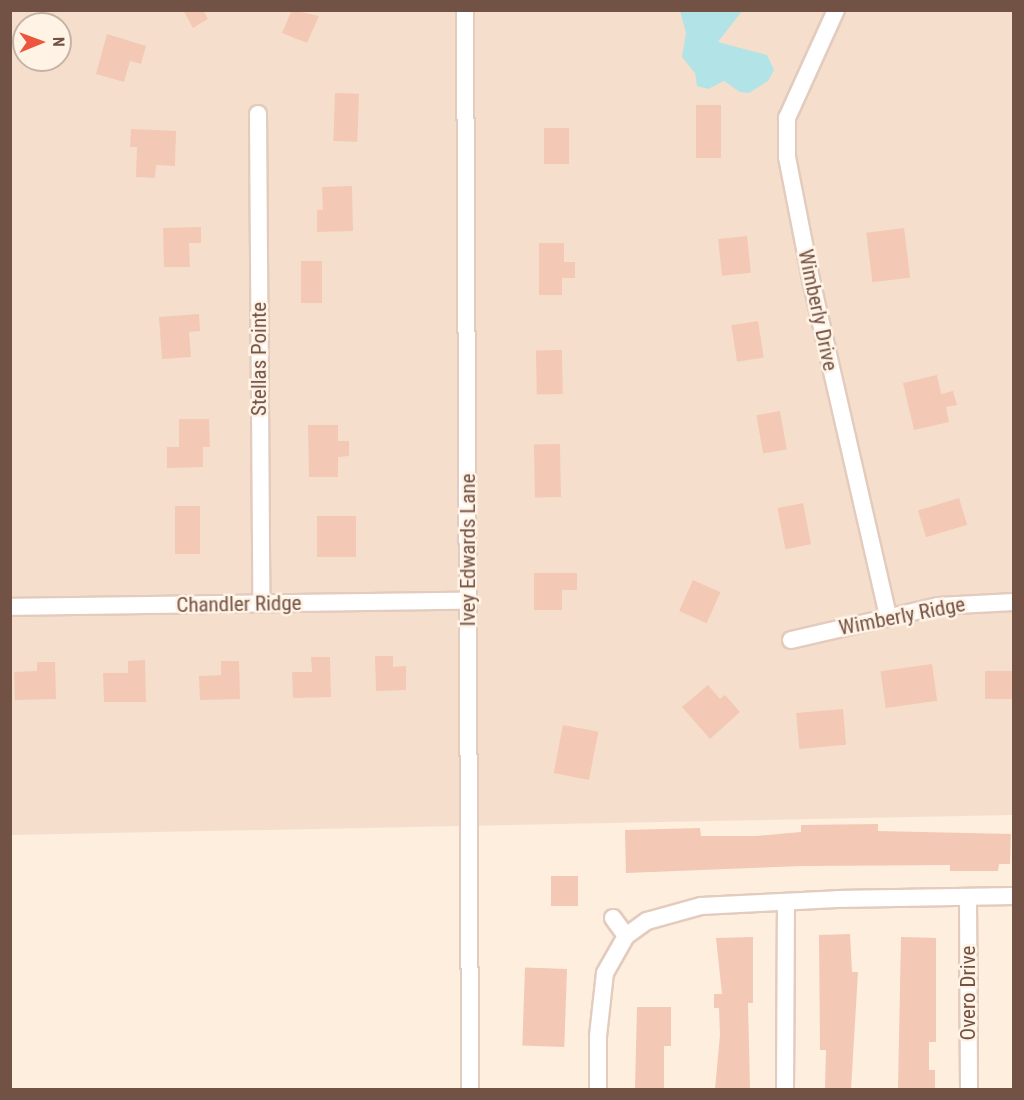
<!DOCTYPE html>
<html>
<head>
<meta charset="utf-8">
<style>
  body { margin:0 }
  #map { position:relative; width:1024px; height:1100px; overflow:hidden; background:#fdeede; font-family:"Roboto Condensed",sans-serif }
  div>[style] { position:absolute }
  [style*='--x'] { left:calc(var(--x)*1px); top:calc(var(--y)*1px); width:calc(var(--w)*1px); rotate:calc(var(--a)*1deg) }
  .residential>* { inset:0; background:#f5dfcc }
  .water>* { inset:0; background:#b2e3e6 }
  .building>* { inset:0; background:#f3c8b5; transform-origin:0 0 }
  .roads { filter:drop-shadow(2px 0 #e3cbbd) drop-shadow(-2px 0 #e3cbbd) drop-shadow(0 2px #e3cbbd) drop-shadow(0 -2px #e3cbbd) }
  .minor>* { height:16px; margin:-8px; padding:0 8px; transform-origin:8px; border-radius:8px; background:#fff }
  span { translate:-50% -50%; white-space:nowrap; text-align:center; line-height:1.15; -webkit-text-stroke:5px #fff3e5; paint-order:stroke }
  .street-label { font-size:21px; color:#735246 }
  .frame { position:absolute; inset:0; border:12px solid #735246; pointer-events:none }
  .north { position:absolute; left:12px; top:12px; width:60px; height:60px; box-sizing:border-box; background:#fff3e5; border:2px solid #c7b3a5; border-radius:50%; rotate:89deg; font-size:16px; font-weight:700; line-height:24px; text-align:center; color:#735246 }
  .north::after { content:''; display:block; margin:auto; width:21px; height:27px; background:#ed563d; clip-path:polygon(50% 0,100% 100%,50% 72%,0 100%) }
</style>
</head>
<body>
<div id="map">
  <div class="residential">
    <div style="clip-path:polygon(evenodd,10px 11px,1013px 11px,1013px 815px,11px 835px,10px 11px,24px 24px,60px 24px,60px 60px,24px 60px,24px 24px)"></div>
  </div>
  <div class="water">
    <div style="clip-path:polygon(680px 11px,742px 11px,718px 42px,767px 55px,774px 70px,768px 81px,749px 93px,740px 92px,724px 81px,708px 89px,697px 86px,695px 73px,682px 57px,686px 33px)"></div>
  </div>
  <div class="building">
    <div style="clip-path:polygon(183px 10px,203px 10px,208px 19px,193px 28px)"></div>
    <div style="clip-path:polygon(292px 10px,319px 16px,307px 43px,282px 33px)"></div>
    <div style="clip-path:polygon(107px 34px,146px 46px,141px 64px,130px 61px,124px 82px,96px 74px)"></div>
    <div style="left:335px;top:93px;width:24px;height:48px;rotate:2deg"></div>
    <div style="left:696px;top:105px;width:25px;height:53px"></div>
    <div style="left:544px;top:128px;width:25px;height:36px"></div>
    <div style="clip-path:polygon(131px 129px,176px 131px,175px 166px,156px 165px,155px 178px,136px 177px,137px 147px,130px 147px)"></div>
    <div style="clip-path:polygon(352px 186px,353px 231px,317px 232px,317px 210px,323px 210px,322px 187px)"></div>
    <div style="clip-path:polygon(201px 227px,201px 243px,189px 243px,190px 267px,164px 267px,163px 228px)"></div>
    <div style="left:904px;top:228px;width:50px;height:38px;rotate:83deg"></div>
    <div style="left:747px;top:236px;width:37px;height:29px;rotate:84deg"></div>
    <div style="clip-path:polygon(539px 243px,564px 243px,564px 262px,575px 262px,575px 278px,562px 278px,562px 295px,539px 295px)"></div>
    <div style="left:301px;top:261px;width:21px;height:42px"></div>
    <div style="clip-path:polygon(199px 314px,200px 331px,189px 332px,191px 357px,162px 359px,159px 317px)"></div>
    <div style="left:758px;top:321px;width:37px;height:27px;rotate:81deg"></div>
    <div style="left:562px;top:350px;width:44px;height:26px;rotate:89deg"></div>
    <div style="clip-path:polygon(937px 375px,941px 394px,953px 391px,957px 405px,946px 407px,949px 422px,914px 430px,903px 383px)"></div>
    <div style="left:780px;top:411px;width:39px;height:24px;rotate:80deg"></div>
    <div style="clip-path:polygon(179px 419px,209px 419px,210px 447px,203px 447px,203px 467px,167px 468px,167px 447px,179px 447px)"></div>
    <div style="clip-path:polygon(308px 425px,338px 425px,338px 441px,349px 441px,349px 456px,338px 457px,338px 477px,309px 477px)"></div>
    <div style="left:560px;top:444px;width:53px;height:26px;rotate:89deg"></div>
    <div style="left:959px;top:498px;width:28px;height:43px;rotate:73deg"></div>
    <div style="left:803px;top:503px;width:42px;height:26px;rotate:79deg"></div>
    <div style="left:175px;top:506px;width:25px;height:48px"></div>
    <div style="left:356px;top:516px;width:41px;height:39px;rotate:90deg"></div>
    <div style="clip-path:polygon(534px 573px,577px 573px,577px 590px,562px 590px,562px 610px,534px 610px)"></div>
    <div style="left:693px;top:580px;width:30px;height:34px;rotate:24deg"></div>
    <div style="clip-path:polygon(375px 656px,393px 656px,393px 667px,406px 666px,406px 690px,376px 691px)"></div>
    <div style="clip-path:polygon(311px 657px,330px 657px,331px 697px,293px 698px,292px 672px,312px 672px)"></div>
    <div style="clip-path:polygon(145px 660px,146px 702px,104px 702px,103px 673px,128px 673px,128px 661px)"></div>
    <div style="clip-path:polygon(221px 661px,239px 661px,240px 699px,200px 700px,199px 676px,221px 675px)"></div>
    <div style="clip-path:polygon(37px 662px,55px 662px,56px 699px,15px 700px,14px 672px,37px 671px)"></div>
    <div style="left:932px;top:664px;width:37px;height:52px;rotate:82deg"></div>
    <div style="left:1014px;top:671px;width:28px;height:29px;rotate:90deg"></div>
    <div style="clip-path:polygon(708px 685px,720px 699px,725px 695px,740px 712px,710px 739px,682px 707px)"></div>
    <div style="left:843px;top:709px;width:36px;height:47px;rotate:85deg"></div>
    <div style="left:563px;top:725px;width:36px;height:49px;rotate:11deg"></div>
    <div style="clip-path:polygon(878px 824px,878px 831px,1011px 834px,1010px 864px,999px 864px,998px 871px,950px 871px,950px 865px,802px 866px,626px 873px,625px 830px,700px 828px,701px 836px,757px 836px,801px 832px,801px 825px)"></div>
    <div style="left:578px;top:876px;width:30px;height:27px;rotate:90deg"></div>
    <div style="clip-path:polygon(850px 934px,852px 972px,858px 972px,851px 1089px,825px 1089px,826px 1050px,820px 1050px,819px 935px)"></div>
    <div style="clip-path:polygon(753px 937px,753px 1003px,748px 1003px,750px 1089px,715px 1089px,720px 1035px,719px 1008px,714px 1008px,714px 994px,722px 994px,716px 938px)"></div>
    <div style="clip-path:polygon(901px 937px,936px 938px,936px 1042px,929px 1042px,929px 1070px,935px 1070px,935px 1089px,898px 1089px)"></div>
    <div style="left:567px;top:969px;width:78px;height:42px;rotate:92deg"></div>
    <div style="clip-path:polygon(637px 1007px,671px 1007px,671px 1046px,664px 1046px,664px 1089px,635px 1089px)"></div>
  </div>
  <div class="roads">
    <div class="minor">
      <div style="--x:465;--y:10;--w:1080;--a:89.73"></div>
      <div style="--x:836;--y:10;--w:119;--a:114.4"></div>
      <div style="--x:787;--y:118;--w:39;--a:90"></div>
      <div style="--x:787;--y:157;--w:129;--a:78.9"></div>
      <div style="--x:812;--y:284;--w:340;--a:77.1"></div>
      <div style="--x:258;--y:114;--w:490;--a:89.6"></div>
      <div style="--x:10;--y:607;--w:458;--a:-0.8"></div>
      <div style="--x:791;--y:640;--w:151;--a:-13"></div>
      <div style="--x:938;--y:606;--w:76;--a:-3"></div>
      <div style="--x:968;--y:897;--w:193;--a:89.7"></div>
      <div style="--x:613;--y:918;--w:22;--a:54"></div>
      <div style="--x:598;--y:1090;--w:54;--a:-90"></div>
      <div style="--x:598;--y:1036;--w:63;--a:-83.7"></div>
      <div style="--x:605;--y:973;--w:43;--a:-60.4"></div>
      <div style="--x:626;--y:936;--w:26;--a:-36"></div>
      <div style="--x:647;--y:921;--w:56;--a:-15.5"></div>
      <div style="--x:701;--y:906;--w:136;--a:-2.9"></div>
      <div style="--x:837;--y:899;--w:177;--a:-1"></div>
      <div style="--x:785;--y:1090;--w:188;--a:-89.7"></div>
    </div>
  </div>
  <div class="street-label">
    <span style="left:818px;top:310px;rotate:78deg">Wimberly Drive</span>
    <span style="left:259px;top:359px;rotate:-90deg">Stellas Pointe</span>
    <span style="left:468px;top:550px;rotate:-90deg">Ivey Edwards Lane</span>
    <span style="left:239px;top:604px;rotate:-1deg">Chandler Ridge</span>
    <span style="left:902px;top:616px;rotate:-11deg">Wimberly Ridge</span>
    <span style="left:968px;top:993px;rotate:-90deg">Overo Drive</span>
  </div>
  <div class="frame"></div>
  <div class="north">N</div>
</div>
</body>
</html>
